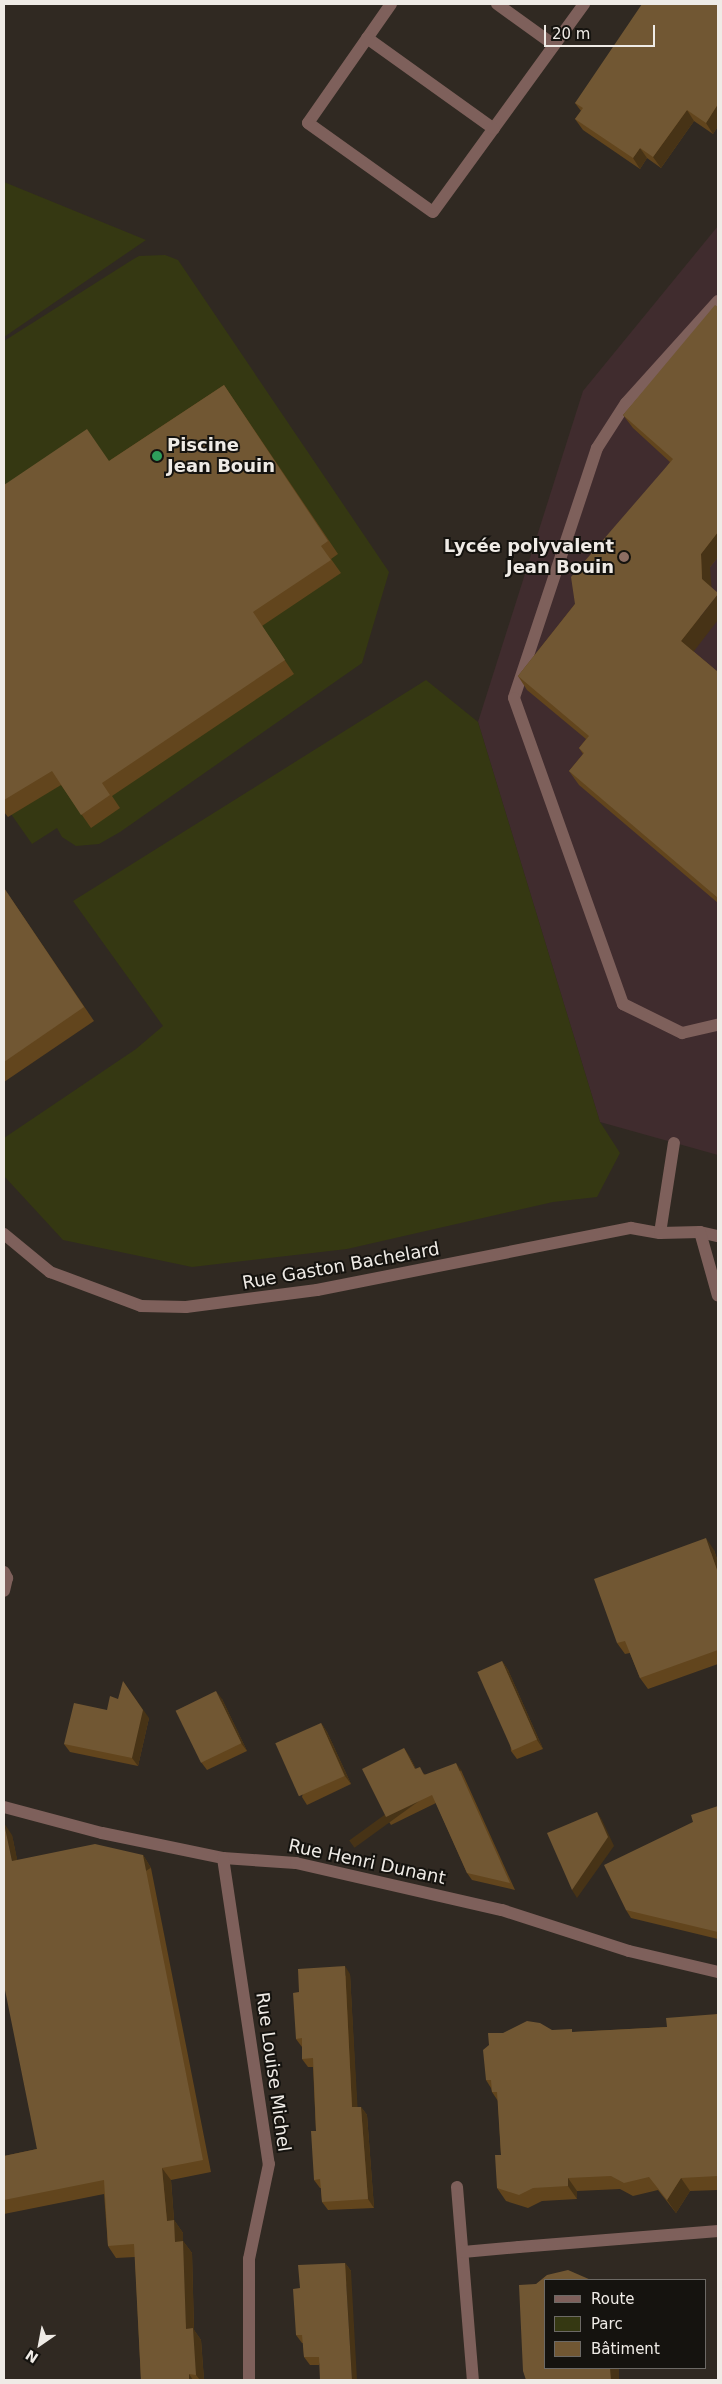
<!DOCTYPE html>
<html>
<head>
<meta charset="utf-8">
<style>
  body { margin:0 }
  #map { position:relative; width:722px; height:2384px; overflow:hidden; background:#302922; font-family:"DejaVu Sans",sans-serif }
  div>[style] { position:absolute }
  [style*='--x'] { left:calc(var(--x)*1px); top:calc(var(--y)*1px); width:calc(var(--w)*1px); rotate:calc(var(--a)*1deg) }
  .education>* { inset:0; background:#402c2e }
  .green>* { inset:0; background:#353812 }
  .service>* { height:12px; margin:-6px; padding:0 6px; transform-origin:6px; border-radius:6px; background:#7e605b }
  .pedestrian>* { height:12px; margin:-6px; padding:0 6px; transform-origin:6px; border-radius:6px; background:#7e605b }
  .minor>* { height:12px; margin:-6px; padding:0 6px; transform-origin:6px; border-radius:6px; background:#7e605b }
  .wall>* { inset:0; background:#62451d }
  .shaded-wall>* { inset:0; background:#473316; transform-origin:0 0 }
  .building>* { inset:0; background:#715733; transform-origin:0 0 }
  .dots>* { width:14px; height:14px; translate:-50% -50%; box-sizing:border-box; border:2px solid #15130f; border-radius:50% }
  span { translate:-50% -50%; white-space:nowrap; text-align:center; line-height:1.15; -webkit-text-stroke:4px #15130f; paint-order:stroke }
  .poi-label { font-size:18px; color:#efebe6; font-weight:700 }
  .left { translate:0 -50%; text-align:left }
  .right { translate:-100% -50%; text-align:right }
  .street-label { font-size:18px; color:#efebe6 }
  .frame { position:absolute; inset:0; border:5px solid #efebe6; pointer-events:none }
  .legend { position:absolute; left:544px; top:2279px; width:162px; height:90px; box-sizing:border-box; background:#15130f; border:1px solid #6c6965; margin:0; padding:6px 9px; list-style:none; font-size:15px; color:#efebe6 }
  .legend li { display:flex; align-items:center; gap:10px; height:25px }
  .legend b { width:25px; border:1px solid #6c6965 }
  .north { position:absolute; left:15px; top:2319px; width:50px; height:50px; -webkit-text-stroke:4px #15130f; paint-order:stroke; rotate:213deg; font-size:14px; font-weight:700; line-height:20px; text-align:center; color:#efebe6 }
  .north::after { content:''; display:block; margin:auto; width:18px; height:22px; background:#efebe6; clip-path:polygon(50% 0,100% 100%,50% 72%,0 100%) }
  .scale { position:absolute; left:544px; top:25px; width:111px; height:22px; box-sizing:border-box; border:2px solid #efebe6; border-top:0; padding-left:6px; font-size:15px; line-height:18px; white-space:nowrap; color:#efebe6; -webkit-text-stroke:4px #15130f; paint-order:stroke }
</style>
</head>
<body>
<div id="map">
  <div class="education">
    <div style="clip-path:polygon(718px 226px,718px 1155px,600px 1122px,478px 722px,583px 391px)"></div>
  </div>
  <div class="green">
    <div style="clip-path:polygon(4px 182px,146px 240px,4px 337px)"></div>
    <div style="clip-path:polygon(165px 255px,178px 260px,389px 572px,362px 663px,120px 832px,99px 844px,76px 846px,62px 837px,57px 828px,32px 844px,4px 804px,4px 341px,132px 260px,139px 256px)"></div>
    <div style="clip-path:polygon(426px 680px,478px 722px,600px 1122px,620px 1153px,597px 1197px,553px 1202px,347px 1249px,192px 1267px,63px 1240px,4px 1176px,4px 1138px,136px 1049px,163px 1026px,73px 901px)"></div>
  </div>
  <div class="service">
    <div style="--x:391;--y:4;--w:145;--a:124.9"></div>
    <div style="--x:308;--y:123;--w:153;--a:35.5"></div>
    <div style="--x:433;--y:212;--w:257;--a:-54"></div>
    <div style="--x:497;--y:4;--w:70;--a:35.7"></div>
    <div style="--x:367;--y:38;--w:156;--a:35.6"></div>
    <div style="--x:718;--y:301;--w:137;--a:132"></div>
    <div style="--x:626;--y:403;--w:54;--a:122.8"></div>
    <div style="--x:597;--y:448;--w:263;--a:108.4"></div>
    <div style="--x:514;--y:698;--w:325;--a:70.4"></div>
    <div style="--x:623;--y:1004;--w:66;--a:26.2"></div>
    <div style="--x:682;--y:1033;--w:37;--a:-13"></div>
    <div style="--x:700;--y:1232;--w:18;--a:13"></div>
    <div style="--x:660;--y:1233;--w:91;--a:-81.2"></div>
    <div style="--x:4;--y:1572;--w:7;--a:63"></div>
    <div style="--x:7;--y:1578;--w:13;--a:103"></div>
  </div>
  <div class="pedestrian">
    <div style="--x:519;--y:2247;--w:200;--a:-4.6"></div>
  </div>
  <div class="minor">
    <div style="--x:4;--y:1234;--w:60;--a:39.6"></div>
    <div style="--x:50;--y:1272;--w:97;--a:20.5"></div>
    <div style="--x:141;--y:1306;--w:45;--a:1.3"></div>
    <div style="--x:186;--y:1307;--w:132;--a:-7.4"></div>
    <div style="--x:317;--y:1290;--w:320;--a:-11.2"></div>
    <div style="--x:631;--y:1228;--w:29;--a:10"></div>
    <div style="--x:660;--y:1233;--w:40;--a:-1.4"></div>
    <div style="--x:700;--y:1232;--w:66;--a:74.3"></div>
    <div style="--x:4;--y:1807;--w:101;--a:14.9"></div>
    <div style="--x:102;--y:1833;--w:124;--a:11.7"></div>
    <div style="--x:223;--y:1858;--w:73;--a:3.9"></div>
    <div style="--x:296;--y:1863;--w:211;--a:12.9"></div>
    <div style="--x:502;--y:1910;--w:133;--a:17.9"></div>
    <div style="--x:629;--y:1951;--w:91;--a:13.3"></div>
    <div style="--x:223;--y:1858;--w:309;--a:81.5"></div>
    <div style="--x:269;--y:2164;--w:97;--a:101.9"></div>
    <div style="--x:249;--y:2259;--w:121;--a:90"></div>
    <div style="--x:457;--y:2187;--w:194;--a:85.3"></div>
    <div style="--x:463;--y:2252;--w:56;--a:-5.1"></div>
  </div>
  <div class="wall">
    <div style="clip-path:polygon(718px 4px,718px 126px,713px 134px,694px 121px,661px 168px,647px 158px,640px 169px,583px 130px,575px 119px,581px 111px,575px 103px)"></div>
    <div style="clip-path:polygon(718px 307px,718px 557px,710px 567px,693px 651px,718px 672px,718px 903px,579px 785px,569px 771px,583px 754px,579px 748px,586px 739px,527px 690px,518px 676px,575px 604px,670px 462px,633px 428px,623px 415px)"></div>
    <div style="clip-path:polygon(224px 385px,338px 554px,331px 559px,341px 573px,262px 626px,294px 674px,112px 796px,120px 808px,91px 828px,61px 785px,8px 817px,4px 812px,4px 485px,109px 461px)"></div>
    <div style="clip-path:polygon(4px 888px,94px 1021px,4px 1082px)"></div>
    <div style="clip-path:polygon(714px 1550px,718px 1562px,718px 1664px,648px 1689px,640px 1678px,630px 1653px,625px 1654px,617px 1643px)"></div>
    <div style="clip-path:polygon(502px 1661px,508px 1670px,543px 1749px,517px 1759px,511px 1751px)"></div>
    <div style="clip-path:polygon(222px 1699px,247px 1751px,207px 1770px,201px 1762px)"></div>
    <div style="clip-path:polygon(149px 1718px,138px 1766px,70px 1752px,64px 1744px)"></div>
    <div style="clip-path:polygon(321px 1723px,327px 1732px,351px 1784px,307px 1805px,302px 1797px)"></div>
    <div style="clip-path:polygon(404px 1748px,409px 1756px,416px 1769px,426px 1775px,461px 1770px,515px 1890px,472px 1880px,467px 1873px,436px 1803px,391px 1825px,386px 1817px)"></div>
    <div style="clip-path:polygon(718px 1806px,718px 1939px,631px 1918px,626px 1910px,693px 1822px)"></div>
    <div style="clip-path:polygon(12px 1835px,17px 1860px,143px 1855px,151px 1868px,211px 2172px,171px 2180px,174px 2220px,183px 2233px,183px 2241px,192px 2253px,194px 2330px,201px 2340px,204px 2380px,141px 2380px,135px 2257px,116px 2258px,108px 2246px,104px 2194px,4px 2214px,4px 2156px,37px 2149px)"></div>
    <div style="clip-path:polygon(350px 1974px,357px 2107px,361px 2107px,367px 2115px,374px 2208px,328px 2210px,322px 2202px,321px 2188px,320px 2188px,314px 2180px,316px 2131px,313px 2067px,308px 2067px,302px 2059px,302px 2047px,296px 2039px,299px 1992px)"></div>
    <div style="clip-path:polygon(718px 2014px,718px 2190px,690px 2191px,676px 2213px,658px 2190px,633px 2196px,620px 2189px,577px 2191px,577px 2199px,542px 2201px,528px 2208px,506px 2201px,497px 2188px,501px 2155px,498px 2101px,492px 2092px,491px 2088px,486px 2080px,552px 2030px,574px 2032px,667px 2027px)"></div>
    <div style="clip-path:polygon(345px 2263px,351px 2271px,319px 2365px,310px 2365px,304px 2357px,303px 2343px,302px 2343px,296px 2335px,300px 2288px)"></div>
  </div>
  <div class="shaded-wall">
    <div style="clip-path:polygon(718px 104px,718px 126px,713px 134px,706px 123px)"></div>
    <div style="clip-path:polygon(687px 110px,694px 121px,661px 168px,653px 157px)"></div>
    <div style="clip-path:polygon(640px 148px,647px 158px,640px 169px,633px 158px)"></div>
    <div style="clip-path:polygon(718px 532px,718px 557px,710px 567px,712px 593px,702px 579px,701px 554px)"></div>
    <div style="clip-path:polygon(718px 594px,718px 620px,691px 655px,681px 641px)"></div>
    <div style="clip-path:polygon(706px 1538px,714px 1550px,718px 1562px,718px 1573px)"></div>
    <div style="clip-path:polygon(502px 1661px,508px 1670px,543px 1749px,537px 1740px)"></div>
    <div style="clip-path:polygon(123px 1681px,149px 1718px,138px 1766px,132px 1758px)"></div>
    <div style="clip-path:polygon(216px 1691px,222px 1699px,247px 1751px,241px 1743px)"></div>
    <div style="clip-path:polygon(321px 1723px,327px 1732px,351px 1784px,345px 1776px)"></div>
    <div style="clip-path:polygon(404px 1748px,409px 1756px,420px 1777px,415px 1769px)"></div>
    <div style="left:456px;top:1763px;width:9px;height:132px;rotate:54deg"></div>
    <div style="clip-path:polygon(597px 1812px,602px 1820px,614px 1846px,577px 1898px,572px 1890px)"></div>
    <div style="clip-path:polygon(4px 1823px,12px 1835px,20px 1873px,12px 1861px)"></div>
    <div style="left:143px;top:1855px;width:15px;height:311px;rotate:58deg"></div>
    <div style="clip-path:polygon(345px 1966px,350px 1974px,358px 2115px,352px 2107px)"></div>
    <div style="clip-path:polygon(361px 2107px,367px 2115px,374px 2208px,368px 2199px)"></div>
    <div style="clip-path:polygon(162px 2168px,171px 2180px,174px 2220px,183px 2233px,183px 2242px,183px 2241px,192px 2253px,194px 2330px,201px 2340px,204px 2380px,200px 2380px,196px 2375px,186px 2329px,175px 2242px,167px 2221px)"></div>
    <div style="clip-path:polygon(568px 2178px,577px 2191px,577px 2199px,568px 2186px)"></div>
    <div style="clip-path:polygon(681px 2178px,690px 2191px,676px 2213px,667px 2200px)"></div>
    <div style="clip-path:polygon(345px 2263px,351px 2271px,357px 2380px,352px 2380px)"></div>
    <div style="left:610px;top:2368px;width:9px;height:12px"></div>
    <div style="clip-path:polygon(189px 2374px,193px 2380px,189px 2380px)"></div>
  </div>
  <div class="building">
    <div style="clip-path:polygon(642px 4px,718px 4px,718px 104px,706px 123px,687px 110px,653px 157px,640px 148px,633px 158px,575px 119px,583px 108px,575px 103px)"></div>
    <div style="clip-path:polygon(715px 305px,718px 307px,718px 532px,701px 554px,702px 579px,718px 593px,718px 594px,681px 641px,718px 672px,718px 898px,569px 771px,584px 753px,579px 748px,589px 736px,518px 676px,575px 604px,571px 577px,673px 459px,623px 415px)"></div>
    <div style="clip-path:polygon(224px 385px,328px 541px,321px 546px,331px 560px,253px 612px,285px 660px,102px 783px,110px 795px,81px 815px,52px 771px,4px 800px,4px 485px,87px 429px,109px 461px)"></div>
    <div style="clip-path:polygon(4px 888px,84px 1007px,4px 1062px)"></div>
    <div style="clip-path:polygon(706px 1538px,718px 1573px,718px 1650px,640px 1678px,625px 1641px,617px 1643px,594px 1579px)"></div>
    <div style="left:502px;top:1661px;width:86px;height:27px;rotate:66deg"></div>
    <div style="clip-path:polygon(123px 1681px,143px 1710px,132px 1758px,64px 1744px,74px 1703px,107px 1710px,110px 1696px,118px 1699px)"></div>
    <div style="left:216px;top:1691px;width:58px;height:45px;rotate:64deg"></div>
    <div style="left:321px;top:1723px;width:58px;height:50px;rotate:66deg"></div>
    <div style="clip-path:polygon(404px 1748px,415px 1769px,420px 1767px,424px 1775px,456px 1763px,510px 1883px,467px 1873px,432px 1795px,386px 1817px,362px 1769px)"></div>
    <div style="clip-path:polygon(718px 1806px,718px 1932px,626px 1910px,604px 1865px,693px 1822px,691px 1815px)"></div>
    <div style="clip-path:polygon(597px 1812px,608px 1837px,572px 1890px,547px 1833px)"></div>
    <div style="clip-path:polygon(4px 1823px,12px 1861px,95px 1844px,143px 1855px,203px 2160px,162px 2168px,167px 2221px,174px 2220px,175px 2242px,183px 2241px,186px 2329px,193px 2328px,196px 2375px,189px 2374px,189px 2380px,141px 2380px,134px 2244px,108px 2246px,104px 2180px,4px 2200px,4px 2156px,37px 2149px,4px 1985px)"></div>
    <div style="clip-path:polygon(345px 1966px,352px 2107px,361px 2107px,368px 2199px,322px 2202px,320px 2179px,314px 2180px,311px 2131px,316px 2131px,313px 2058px,302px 2059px,302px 2038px,296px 2039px,293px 1993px,299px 1992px,298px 1969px)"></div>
    <div style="clip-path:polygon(718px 2014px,718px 2176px,681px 2178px,667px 2200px,649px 2177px,624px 2183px,611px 2176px,568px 2178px,568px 2186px,533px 2188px,519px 2195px,497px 2188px,495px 2155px,501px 2155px,497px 2092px,492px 2092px,491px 2080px,486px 2080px,483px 2050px,489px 2045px,488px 2033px,503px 2033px,527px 2021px,540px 2023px,552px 2030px,572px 2029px,572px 2032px,667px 2027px,666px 2018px)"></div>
    <div style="clip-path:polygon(345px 2263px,352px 2380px,320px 2380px,319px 2357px,304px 2357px,302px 2335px,296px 2335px,293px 2289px,300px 2288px,298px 2265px)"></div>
    <div style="clip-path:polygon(568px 2270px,591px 2280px,546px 2280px,546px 2368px,610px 2368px,611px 2380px,526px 2380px,523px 2371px,519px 2285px,536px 2284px,547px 2275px)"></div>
  </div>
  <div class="dots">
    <div style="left:157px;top:456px;background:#2e9e5b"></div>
    <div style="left:624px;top:557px;background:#8d6e63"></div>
  </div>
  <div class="poi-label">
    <span class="left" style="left:167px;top:456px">Piscine<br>Jean Bouin</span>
    <span class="right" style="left:614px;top:557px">Lycée polyvalent<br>Jean Bouin</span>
  </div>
  <div class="street-label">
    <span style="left:341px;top:1266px;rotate:-10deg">Rue Gaston Bachelard</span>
    <span style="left:367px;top:1862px;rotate:12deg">Rue Henri Dunant</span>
    <span style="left:273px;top:2072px;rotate:82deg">Rue Louise Michel</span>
  </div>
  <div class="frame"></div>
  <ul class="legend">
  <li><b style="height:6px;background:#7e605b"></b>Route</li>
  <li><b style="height:14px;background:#353812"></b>Parc</li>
  <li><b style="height:14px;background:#715733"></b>Bâtiment</li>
  </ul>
  <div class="north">N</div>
  <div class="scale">20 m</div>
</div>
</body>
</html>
